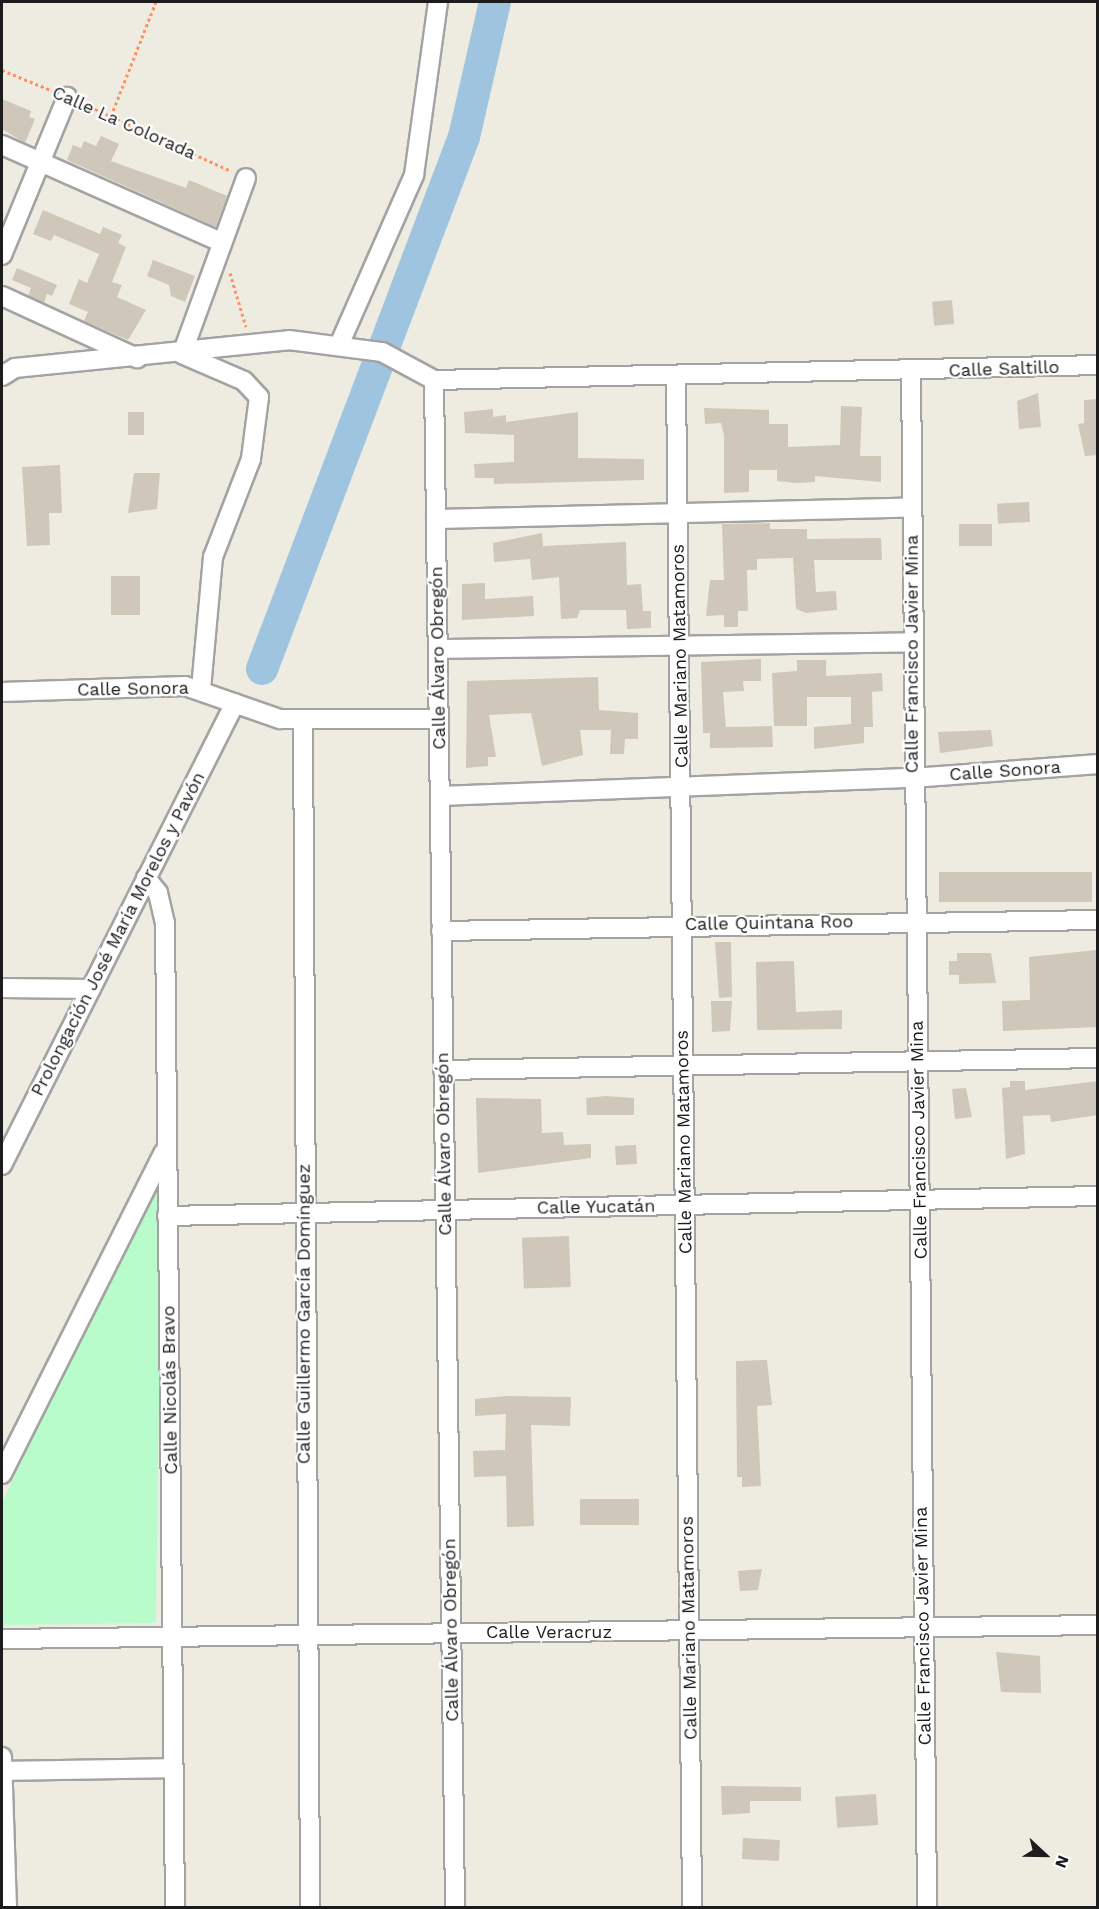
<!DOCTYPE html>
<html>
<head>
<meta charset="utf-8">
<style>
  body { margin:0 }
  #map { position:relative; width:1099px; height:1909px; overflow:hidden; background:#eeece1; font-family:"Work Sans",sans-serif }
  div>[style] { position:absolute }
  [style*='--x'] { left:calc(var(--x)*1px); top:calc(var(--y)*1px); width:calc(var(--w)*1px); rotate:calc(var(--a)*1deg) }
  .park>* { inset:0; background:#b9fccc }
  .river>* { height:32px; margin:-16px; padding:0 16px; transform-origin:16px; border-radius:16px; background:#9ec4df }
  .building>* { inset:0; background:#cec7ba; transform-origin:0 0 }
  .path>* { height:3px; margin-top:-1.5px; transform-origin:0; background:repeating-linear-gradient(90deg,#ff9061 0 3px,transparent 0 6px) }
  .roads { filter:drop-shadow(2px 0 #a3a3a3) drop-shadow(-2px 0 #a3a3a3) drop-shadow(0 2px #a3a3a3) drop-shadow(0 -2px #a3a3a3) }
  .minor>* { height:18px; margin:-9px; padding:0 9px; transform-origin:9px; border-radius:9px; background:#fff }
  span { translate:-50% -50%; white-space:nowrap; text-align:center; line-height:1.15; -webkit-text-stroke:4.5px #fff; paint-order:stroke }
  .street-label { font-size:18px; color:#1c1c1c }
  .frame { position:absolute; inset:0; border:3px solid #1c1c1c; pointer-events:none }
  .north { position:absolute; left:1015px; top:1825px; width:60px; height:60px; -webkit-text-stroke:4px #fff; paint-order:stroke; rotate:112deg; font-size:16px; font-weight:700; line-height:24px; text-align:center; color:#1c1c1c }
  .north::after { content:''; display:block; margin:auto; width:21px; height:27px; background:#1c1c1c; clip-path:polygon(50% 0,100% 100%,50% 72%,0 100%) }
</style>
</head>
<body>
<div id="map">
  <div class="park">
    <div style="clip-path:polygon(162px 1165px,156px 1623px,2px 1625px,2px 1503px)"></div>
  </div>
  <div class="river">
    <div style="--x:262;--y:669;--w:569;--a:-69.21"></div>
    <div style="--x:464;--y:137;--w:139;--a:-77.1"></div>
  </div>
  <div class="building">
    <div style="clip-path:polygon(2px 99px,31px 111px,29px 117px,35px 119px,25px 143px,2px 129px)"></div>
    <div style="clip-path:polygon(101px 136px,119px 144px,111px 161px,186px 188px,189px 180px,227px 196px,216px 227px,67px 160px,73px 145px,81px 148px,84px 141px,96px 146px)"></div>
    <div style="clip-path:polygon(43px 210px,100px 234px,103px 227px,122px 235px,118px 243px,126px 247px,112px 282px,122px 285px,117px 297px,146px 310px,128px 340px,84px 321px,88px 312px,69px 304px,79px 279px,87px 283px,99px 254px,54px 235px,51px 241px,33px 234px)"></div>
    <div style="clip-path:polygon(153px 260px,195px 276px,185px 302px,171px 296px,169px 285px,147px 276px)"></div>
    <div style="clip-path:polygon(17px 268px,57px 285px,52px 296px,47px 294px,44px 303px,28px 296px,31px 288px,12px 280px)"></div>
    <div style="left:952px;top:300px;width:24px;height:20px;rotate:85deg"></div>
    <div style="clip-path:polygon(1038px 393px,1041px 427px,1019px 429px,1017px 401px)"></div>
    <div style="clip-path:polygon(1098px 399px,1098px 455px,1085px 456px,1078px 424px,1084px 423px,1084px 400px)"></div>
    <div style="clip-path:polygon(841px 406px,862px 407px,860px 456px,881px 456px,881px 482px,815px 476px,815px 482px,796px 483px,777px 481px,777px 470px,749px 470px,749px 492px,724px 493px,724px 435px,721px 423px,705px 424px,704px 408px,769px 410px,769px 424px,788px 424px,788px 447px,840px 445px)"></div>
    <div style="clip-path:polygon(493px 409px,493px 417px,506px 415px,506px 422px,578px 412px,578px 458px,644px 459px,644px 480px,494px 484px,494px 478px,475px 478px,474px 464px,514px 462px,514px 435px,465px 433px,464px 412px)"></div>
    <div style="left:128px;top:412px;width:16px;height:23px"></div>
    <div style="clip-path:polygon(60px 465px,62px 513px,49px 513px,50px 545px,27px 546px,22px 467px)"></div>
    <div style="clip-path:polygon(134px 473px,160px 473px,157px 509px,128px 513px)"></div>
    <div style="left:1029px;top:502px;width:20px;height:32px;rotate:87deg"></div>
    <div style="clip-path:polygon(770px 523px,770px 529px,807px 529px,807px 539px,881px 538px,882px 560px,814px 560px,816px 592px,836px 591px,837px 610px,806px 613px,796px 609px,793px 558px,757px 559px,757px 570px,747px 570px,748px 611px,738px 611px,738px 627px,724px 627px,724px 615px,706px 616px,710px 580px,724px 580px,722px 524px)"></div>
    <div style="left:959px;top:524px;width:33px;height:22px"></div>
    <div style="clip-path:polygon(542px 533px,543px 546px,626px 542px,627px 585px,641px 584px,643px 611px,651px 611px,651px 628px,627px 629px,626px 610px,580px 610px,577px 618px,561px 619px,559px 577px,532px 580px,530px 559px,494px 562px,493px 543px)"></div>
    <div style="left:111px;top:576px;width:29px;height:39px"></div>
    <div style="clip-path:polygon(485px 583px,485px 599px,533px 596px,534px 616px,462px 620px,462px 584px)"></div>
    <div style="clip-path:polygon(761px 659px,761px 681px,743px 681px,744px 691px,723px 692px,726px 727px,772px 726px,773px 747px,710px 748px,710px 733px,703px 733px,701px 662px)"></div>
    <div style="clip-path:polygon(797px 660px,826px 660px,826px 676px,882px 673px,883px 691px,872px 692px,873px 727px,864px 727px,864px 743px,814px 749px,814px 727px,851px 724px,851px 697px,807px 697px,807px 726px,774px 726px,772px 673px,797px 671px)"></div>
    <div style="clip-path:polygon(598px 677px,599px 710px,638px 713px,638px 739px,625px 739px,624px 754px,610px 754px,611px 730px,580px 730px,583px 755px,542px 766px,531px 713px,489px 715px,496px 757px,488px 757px,488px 766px,466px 768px,467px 681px)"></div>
    <div style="clip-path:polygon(991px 730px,993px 746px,940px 753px,938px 732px)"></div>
    <div style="left:1092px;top:872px;width:30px;height:153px;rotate:90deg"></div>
    <div style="clip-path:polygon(715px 942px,731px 942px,732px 997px,719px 998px)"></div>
    <div style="clip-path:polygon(1096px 950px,1098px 1027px,1003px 1031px,1002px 1001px,1030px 1000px,1029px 957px)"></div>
    <div style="clip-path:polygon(957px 953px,991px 953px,996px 983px,959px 984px,959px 975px,949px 975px,949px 961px,957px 961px)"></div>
    <div style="clip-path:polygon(794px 961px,796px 1012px,842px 1010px,842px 1029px,757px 1030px,756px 962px)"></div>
    <div style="clip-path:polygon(711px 1001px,732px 1001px,730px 1031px,712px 1032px)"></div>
    <div style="clip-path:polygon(1010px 1081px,1025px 1081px,1025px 1090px,1098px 1081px,1098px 1115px,1051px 1122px,1050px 1115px,1023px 1116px,1025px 1154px,1006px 1159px,1002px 1088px,1010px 1087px)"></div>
    <div style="clip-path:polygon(966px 1088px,972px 1117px,955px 1119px,952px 1089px)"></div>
    <div style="clip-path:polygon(605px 1096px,634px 1098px,634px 1115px,587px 1115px,586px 1098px)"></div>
    <div style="clip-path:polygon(476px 1098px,541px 1099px,542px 1133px,563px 1132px,564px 1145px,591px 1144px,591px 1158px,478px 1173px)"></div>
    <div style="left:636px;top:1145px;width:19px;height:21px;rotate:87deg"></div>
    <div style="left:569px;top:1236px;width:51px;height:47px;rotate:88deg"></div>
    <div style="clip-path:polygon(767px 1360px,772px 1405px,757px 1406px,761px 1486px,742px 1487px,742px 1477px,737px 1477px,736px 1361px)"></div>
    <div style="clip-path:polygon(506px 1396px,571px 1397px,570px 1426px,531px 1425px,534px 1526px,507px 1527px,506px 1476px,474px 1477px,473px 1451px,505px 1450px,506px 1414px,475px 1416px,475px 1399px)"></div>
    <div style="left:639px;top:1499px;width:26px;height:59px;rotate:90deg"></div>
    <div style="clip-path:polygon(762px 1569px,758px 1590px,740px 1591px,738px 1571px)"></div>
    <div style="clip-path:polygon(996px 1652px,1040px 1656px,1041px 1693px,1001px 1692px)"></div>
    <div style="clip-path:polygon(721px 1786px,801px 1787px,801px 1801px,750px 1801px,750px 1813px,722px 1815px)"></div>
    <div style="left:876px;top:1794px;width:31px;height:41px;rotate:86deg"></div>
    <div style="left:743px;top:1838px;width:37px;height:21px;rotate:3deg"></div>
  </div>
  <div class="path">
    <div style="--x:2;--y:70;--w:55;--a:22.4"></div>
    <div style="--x:84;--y:104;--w:162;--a:24.5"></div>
    <div style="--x:111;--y:116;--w:123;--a:-68.5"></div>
    <div style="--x:230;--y:273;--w:56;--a:73.5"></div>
  </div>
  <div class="roads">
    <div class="minor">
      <div style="--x:2;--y:145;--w:240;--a:23.9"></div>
      <div style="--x:2;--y:255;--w:171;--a:-67.6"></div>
      <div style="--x:2;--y:296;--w:149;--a:24.7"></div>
      <div style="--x:340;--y:343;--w:184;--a:-66.2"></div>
      <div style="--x:414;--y:175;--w:175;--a:-82.1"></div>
      <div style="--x:182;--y:354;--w:187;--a:-70"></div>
      <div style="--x:184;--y:355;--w:65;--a:23.4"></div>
      <div style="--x:244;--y:381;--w:22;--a:47"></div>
      <div style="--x:259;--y:397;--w:63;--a:97.4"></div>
      <div style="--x:251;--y:459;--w:105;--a:111.2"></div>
      <div style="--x:213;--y:557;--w:133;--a:95.2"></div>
      <div style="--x:911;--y:372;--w:1536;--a:89.4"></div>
      <div style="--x:2;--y:376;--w:15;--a:-32"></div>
      <div style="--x:15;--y:368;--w:275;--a:-5.8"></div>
      <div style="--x:289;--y:340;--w:94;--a:7.4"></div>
      <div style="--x:382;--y:352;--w:59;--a:28.3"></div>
      <div style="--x:676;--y:376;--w:1532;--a:89.4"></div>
      <div style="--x:434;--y:380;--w:1528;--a:89.21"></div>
      <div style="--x:434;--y:380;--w:664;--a:-1.29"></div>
      <div style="--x:436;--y:519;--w:476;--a:-1.4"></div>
      <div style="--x:438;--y:649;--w:474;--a:-0.8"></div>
      <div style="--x:2;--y:692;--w:183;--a:-1.9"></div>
      <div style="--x:185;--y:686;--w:101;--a:19.2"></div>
      <div style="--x:280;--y:719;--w:159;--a:0"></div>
      <div style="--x:303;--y:721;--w:1187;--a:89.66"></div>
      <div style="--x:440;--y:796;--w:473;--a:-2.2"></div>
      <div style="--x:913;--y:778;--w:186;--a:-4.3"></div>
      <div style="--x:146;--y:878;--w:19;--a:51"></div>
      <div style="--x:158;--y:893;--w:31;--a:77"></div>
      <div style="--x:165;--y:923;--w:985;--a:89.42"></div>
      <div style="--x:441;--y:931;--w:657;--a:-0.96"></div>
      <div style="--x:2;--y:988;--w:89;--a:0.6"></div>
      <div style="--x:443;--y:1070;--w:655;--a:-1.05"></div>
      <div style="--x:2;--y:1165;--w:517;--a:-63.24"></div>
      <div style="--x:167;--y:1216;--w:931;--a:-1.23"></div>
      <div style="--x:2;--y:1474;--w:360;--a:-63.3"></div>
      <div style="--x:2;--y:1639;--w:1096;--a:-0.73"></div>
      <div style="--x:2;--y:1757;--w:151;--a:88.1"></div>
      <div style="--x:5;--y:1771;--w:168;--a:-1"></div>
    </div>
  </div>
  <div class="street-label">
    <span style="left:124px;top:123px;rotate:24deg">Calle La Colorada</span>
    <span style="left:1004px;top:369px;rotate:-2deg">Calle Saltillo</span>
    <span style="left:912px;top:654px;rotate:-90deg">Calle Francisco Javier Mina</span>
    <span style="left:680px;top:656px;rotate:-91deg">Calle Mariano Matamoros</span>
    <span style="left:438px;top:658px;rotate:-91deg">Calle Álvaro Obregón</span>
    <span style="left:133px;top:689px;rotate:-1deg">Calle Sonora</span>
    <span style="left:1005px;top:771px;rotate:-4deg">Calle Sonora</span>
    <span style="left:769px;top:923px;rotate:-1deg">Calle Quintana Roo</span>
    <span style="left:118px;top:934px;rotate:-63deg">Prolongación José María Morelos y Pavón</span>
    <span style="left:919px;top:1140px;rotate:-91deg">Calle Francisco Javier Mina</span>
    <span style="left:684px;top:1142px;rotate:-91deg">Calle Mariano Matamoros</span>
    <span style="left:444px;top:1144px;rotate:-91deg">Calle Álvaro Obregón</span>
    <span style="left:596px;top:1207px;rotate:-1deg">Calle Yucatán</span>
    <span style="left:304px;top:1314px;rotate:-90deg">Calle Guillermo García Domínguez</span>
    <span style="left:170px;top:1390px;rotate:-91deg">Calle Nicolás Bravo</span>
    <span style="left:923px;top:1626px;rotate:-91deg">Calle Francisco Javier Mina</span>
    <span style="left:689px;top:1628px;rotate:-91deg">Calle Mariano Matamoros</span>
    <span style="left:451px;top:1630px;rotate:-91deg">Calle Álvaro Obregón</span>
    <span style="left:549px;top:1632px">Calle Veracruz</span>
  </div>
  <div class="frame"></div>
  <div class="north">N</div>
</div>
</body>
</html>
